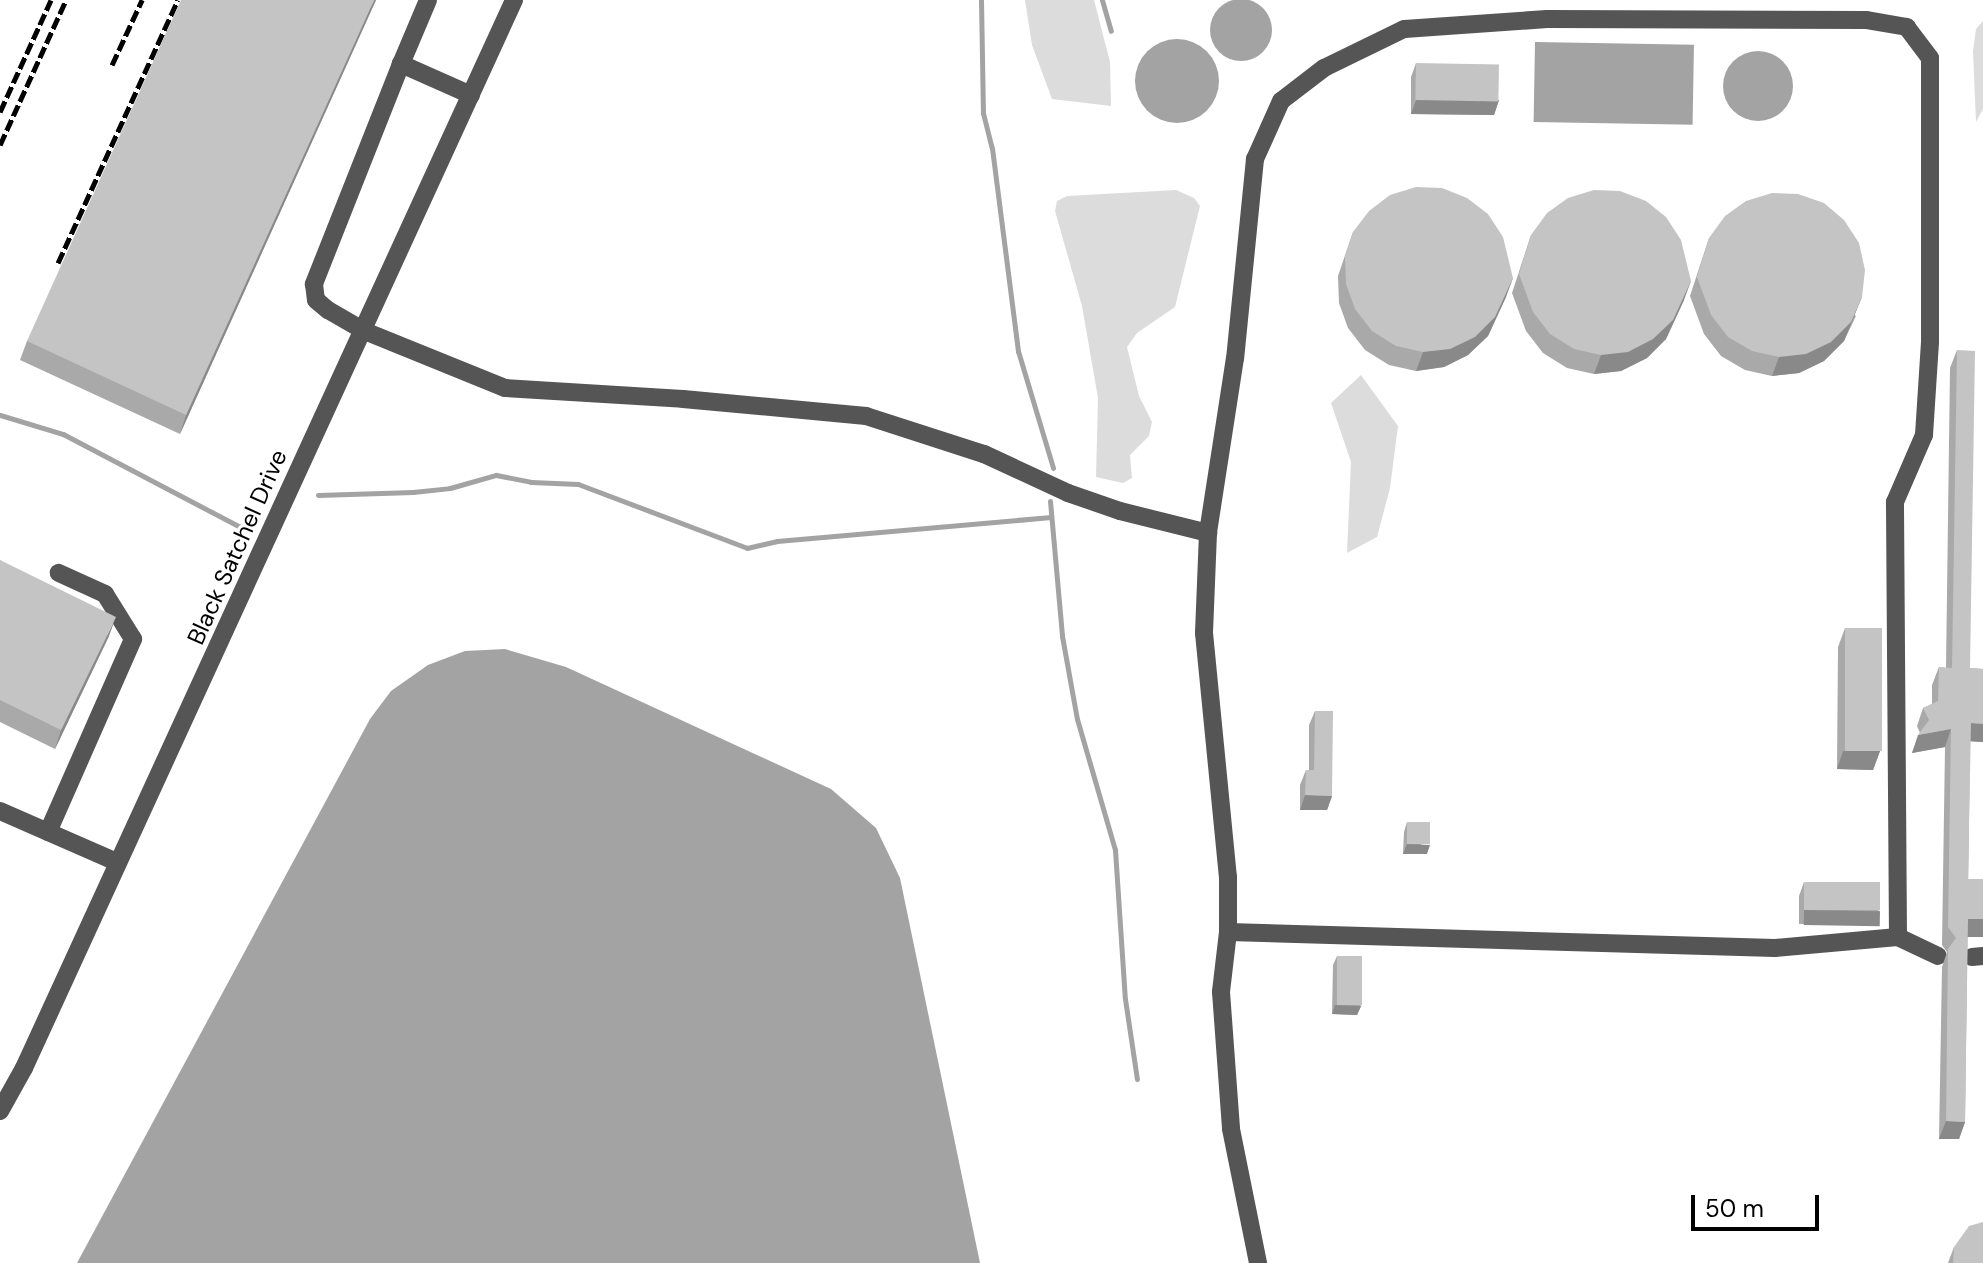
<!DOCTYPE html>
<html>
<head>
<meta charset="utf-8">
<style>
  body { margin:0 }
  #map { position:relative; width:1983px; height:1263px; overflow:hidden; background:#fff; font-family:"DM Sans",sans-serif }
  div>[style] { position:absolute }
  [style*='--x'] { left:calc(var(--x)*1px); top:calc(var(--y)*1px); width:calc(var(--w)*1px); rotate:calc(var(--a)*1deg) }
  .green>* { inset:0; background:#dcdcdc }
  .water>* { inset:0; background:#a3a3a3; transform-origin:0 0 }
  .round { border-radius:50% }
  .stream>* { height:5px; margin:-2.5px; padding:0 2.5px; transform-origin:2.5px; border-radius:2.5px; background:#a3a3a3 }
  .minor>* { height:18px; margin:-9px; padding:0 9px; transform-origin:9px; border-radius:9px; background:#555 }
  .rail>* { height:5px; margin-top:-2.5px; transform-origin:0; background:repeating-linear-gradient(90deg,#000 0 12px,transparent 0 16px) }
  .wall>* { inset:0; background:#a9a9a9 }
  .shaded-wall>* { inset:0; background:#898989; transform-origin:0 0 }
  .building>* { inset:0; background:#c4c4c4; transform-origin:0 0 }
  span { translate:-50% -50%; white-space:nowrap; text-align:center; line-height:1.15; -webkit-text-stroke:6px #fff; paint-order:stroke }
  .street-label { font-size:24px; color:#000 }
  .scale { position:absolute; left:1691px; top:1195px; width:128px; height:36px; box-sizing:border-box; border:4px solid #000; border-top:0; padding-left:10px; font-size:24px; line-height:28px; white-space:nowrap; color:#000; -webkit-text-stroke:6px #fff; paint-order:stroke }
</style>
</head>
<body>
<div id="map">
  <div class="green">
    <div style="clip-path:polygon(1025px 0,1094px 0,1110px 62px,1111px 106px,1052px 99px,1032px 45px)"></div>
    <div style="clip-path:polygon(1983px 21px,1983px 109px,1976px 122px,1973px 51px,1976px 29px)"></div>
    <div style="clip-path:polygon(1176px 190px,1194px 198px,1200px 206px,1175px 307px,1137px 333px,1127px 347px,1139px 396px,1152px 422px,1149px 436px,1130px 455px,1132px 478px,1123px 483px,1096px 477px,1098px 398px,1082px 306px,1055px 211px,1057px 201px,1067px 196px)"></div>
    <div style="clip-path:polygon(1361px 375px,1398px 426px,1390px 488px,1377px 537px,1347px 553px,1351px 462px,1331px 403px)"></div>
  </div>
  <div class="water">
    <div class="round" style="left:1210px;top:-1px;width:62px;height:62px"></div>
    <div class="round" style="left:1135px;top:39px;width:84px;height:84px"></div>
    <div style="left:1535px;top:42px;width:159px;height:80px;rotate:1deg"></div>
    <div class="round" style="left:1723px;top:51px;width:70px;height:70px"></div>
    <div style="clip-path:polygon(505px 649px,566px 667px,831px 789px,876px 828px,900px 878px,980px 1263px,77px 1263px,370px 719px,391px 691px,428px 665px,465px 651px)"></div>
  </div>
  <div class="stream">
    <div style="--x:981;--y:0;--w:113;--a:89"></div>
    <div style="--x:983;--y:113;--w:36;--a:76"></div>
    <div style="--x:992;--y:148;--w:205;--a:82.7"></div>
    <div style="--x:1018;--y:351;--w:122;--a:73.3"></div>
    <div style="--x:1102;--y:0;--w:32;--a:74"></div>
    <div style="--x:0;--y:415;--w:66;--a:16.8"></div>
    <div style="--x:63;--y:434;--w:204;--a:27.7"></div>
    <div style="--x:318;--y:495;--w:95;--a:-1.8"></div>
    <div style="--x:413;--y:492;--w:37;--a:-6"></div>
    <div style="--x:450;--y:488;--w:48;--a:-15.8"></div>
    <div style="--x:496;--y:475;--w:36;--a:11"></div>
    <div style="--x:531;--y:482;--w:47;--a:2.4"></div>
    <div style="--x:578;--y:484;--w:181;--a:20.7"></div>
    <div style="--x:747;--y:548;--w:31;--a:-13"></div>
    <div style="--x:777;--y:541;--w:275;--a:-5"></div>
    <div style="--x:1050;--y:501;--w:136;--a:84.9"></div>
    <div style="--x:1062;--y:636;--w:84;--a:79.8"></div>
    <div style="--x:1077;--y:719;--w:136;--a:73.8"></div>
    <div style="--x:1115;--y:850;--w:149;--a:86.2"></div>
    <div style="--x:1125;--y:999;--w:81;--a:81.5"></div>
  </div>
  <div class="minor">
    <div style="--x:401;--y:64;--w:69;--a:-67.1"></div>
    <div style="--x:471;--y:95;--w:77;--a:-156.1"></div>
    <div style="--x:401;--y:64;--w:237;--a:111.6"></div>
    <div style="--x:314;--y:284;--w:16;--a:83"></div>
    <div style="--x:316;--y:300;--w:16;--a:40"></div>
    <div style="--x:328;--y:310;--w:39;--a:30"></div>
    <div style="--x:362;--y:330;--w:154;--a:22.1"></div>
    <div style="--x:505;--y:388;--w:178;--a:3.5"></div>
    <div style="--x:683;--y:399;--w:184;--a:5.3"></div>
    <div style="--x:866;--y:416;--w:124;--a:17.9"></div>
    <div style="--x:984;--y:454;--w:93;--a:24.9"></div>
    <div style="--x:1068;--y:493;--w:55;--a:19.1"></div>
    <div style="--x:1120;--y:511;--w:91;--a:14"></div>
    <div style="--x:0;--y:811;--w:128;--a:23.6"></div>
    <div style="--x:48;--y:832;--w:211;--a:-66.2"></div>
    <div style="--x:133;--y:639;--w:53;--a:-121.9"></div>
    <div style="--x:105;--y:594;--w:51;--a:-155.5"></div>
    <div style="--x:1228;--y:932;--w:60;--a:96.7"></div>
    <div style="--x:1221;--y:992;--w:137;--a:85.8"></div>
    <div style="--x:1231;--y:1129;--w:137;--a:78.6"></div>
    <div style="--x:1898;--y:937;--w:435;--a:-90.4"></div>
    <div style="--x:1895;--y:502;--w:73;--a:-66.6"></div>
    <div style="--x:1924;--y:435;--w:93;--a:-86.3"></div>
    <div style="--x:1930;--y:342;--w:284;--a:-90"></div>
    <div style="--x:1930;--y:58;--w:39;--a:-127"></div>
    <div style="--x:1907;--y:27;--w:42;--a:-170.3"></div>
    <div style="--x:1866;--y:20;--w:319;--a:-179.8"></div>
    <div style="--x:1547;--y:19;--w:143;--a:176"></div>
    <div style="--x:1404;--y:29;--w:89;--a:154"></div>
    <div style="--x:1324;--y:68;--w:54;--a:142.5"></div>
    <div style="--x:1281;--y:101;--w:64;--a:114.1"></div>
    <div style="--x:1255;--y:159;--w:200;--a:95.7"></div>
    <div style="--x:1235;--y:358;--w:177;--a:98.8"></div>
    <div style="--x:1208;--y:533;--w:100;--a:92.3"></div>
    <div style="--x:1204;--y:633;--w:245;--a:84.4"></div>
    <div style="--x:1228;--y:877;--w:55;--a:90"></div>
    <div style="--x:1228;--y:932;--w:547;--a:1.68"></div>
    <div style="--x:1775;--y:948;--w:123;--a:-5.1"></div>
    <div style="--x:1898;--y:937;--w:44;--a:25.4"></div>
    <div style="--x:1972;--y:957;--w:11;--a:-5"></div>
    <div style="--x:0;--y:1111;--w:49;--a:-60.8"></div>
    <div style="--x:24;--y:1068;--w:1175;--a:-65.35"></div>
  </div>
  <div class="rail">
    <div style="--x:112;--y:65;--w:72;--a:-65.2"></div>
    <div style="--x:0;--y:112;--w:123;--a:-65.5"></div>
    <div style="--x:0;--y:145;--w:159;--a:-65.5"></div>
    <div style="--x:58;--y:263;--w:289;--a:-65.5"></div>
  </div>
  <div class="wall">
    <div style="clip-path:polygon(376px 0,180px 434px,20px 360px,27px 341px)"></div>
    <div style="clip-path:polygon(1416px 63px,1499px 100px,1494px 115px,1411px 114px,1411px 77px)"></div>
    <div style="clip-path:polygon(1353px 232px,1506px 297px,1488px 336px,1468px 355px,1444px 367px,1416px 371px,1389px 365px,1365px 350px,1348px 328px,1339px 303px,1338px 276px)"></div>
    <div style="clip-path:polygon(1531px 235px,1684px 300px,1666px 339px,1647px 358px,1621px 371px,1594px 374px,1567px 368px,1543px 353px,1526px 331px,1512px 293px)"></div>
    <div style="clip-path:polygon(1709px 238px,1856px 316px,1844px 341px,1824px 361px,1799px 373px,1772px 376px,1745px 370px,1721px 356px,1704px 334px,1690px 296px)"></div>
    <div style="clip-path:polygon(1957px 350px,1970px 668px,1983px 669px,1983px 742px,1970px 741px,1965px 1122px,1959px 1139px,1939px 1139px,1942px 967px,1947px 952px,1942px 945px,1945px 747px,1912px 753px,1920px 733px,1917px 726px,1923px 708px,1932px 704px,1932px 685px,1939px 667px,1946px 668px,1950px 368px)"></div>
    <div style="clip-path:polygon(0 560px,109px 636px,55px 749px,0 722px)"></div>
    <div style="clip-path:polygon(1845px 628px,1880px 751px,1873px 770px,1837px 769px,1838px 647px)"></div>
    <div style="clip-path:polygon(1315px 711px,1332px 796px,1327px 810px,1300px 810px,1300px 785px,1306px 770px,1309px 770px,1309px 725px)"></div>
    <div style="clip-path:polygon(1407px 822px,1427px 854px,1403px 854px,1404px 832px)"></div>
    <div style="clip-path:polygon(1804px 882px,1880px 911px,1874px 925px,1799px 924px,1799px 896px)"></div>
    <div style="clip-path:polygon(1337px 956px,1361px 1006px,1357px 1015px,1332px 1014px,1333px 965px)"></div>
    <div style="clip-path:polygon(1954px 1247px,1983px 1263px,1948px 1263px)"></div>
  </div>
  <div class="shaded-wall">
    <div style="clip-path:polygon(374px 0,376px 0,180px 434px,186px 415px)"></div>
    <div style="clip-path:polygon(1416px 100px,1499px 100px,1494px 115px,1411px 114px)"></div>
    <div style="clip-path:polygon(1513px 278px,1506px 297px,1488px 336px,1468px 355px,1444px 367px,1416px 371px,1423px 352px)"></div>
    <div style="clip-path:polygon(1691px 281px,1684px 300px,1666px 339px,1647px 358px,1621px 371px,1594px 374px,1601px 355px)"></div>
    <div style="clip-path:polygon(1862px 297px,1844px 341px,1824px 361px,1799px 373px,1772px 376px,1779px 357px)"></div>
    <div style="clip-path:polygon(116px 617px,109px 636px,55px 749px,61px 730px)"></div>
    <div style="clip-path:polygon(1971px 723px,1983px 724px,1983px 742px,1964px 741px)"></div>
    <div style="clip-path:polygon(1951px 729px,1945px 747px,1912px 753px,1918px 735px)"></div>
    <div style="clip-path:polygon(1843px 751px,1880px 751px,1873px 770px,1837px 769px)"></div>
    <div style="clip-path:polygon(1305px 795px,1332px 796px,1327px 810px,1300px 810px)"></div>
    <div style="clip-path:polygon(1407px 844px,1430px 845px,1427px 854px,1403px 854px)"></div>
    <div style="left:1804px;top:910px;width:76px;height:15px;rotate:1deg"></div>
    <div style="clip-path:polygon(1968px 919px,1983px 919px,1983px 937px,1961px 937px)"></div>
    <div style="clip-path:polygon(1335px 1005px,1361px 1006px,1357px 1015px,1332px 1014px)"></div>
    <div style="clip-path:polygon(1946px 1121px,1965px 1122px,1959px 1139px,1939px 1139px)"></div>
  </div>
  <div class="building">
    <div style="clip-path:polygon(181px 0,374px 0,186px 415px,27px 341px)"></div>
    <div style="left:1416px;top:63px;width:83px;height:37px;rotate:1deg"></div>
    <div style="clip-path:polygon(1416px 187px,1442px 188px,1467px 198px,1488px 214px,1503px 237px,1513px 278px,1495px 317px,1475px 337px,1450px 349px,1423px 352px,1396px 346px,1372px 331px,1355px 309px,1346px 284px,1345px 257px,1353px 232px,1369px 211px,1390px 195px)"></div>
    <div style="clip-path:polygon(1594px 190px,1620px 191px,1646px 201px,1666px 217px,1681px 240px,1691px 281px,1673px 320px,1653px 339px,1628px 352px,1601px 355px,1574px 349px,1550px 334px,1533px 312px,1519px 274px,1531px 235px,1547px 213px,1568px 198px)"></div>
    <div style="clip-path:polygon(1772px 193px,1798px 194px,1824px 203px,1844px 220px,1859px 243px,1865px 270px,1862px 297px,1851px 322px,1831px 342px,1806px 354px,1779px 357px,1752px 351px,1728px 337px,1711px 315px,1697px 277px,1709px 238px,1725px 216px,1746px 201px)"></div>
    <div style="clip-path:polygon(1957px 350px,1975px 351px,1970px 668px,1983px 669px,1983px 724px,1971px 723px,1968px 879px,1983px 879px,1983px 919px,1968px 919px,1965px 1122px,1946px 1121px,1948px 949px,1956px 938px,1948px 927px,1951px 729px,1918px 735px,1929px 720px,1923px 708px,1938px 701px,1939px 667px,1952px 668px)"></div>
    <div style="clip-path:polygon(0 560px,116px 617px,61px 730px,0 700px)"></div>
    <div style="left:1845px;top:628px;width:37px;height:123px"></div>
    <div style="clip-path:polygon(1315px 711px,1333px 711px,1332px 796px,1305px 795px,1306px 770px,1314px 770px)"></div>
    <div style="left:1407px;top:822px;width:23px;height:22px"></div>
    <div style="left:1804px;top:882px;width:76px;height:28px"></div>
    <div style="left:1337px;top:956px;width:25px;height:49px"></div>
    <div style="clip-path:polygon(1983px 1222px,1983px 1263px,1953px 1263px,1954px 1247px,1969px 1226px)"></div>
  </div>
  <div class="street-label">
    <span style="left:237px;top:547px;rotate:-66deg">Black Satchel Drive</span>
  </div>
  <div class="scale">50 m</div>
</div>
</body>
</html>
